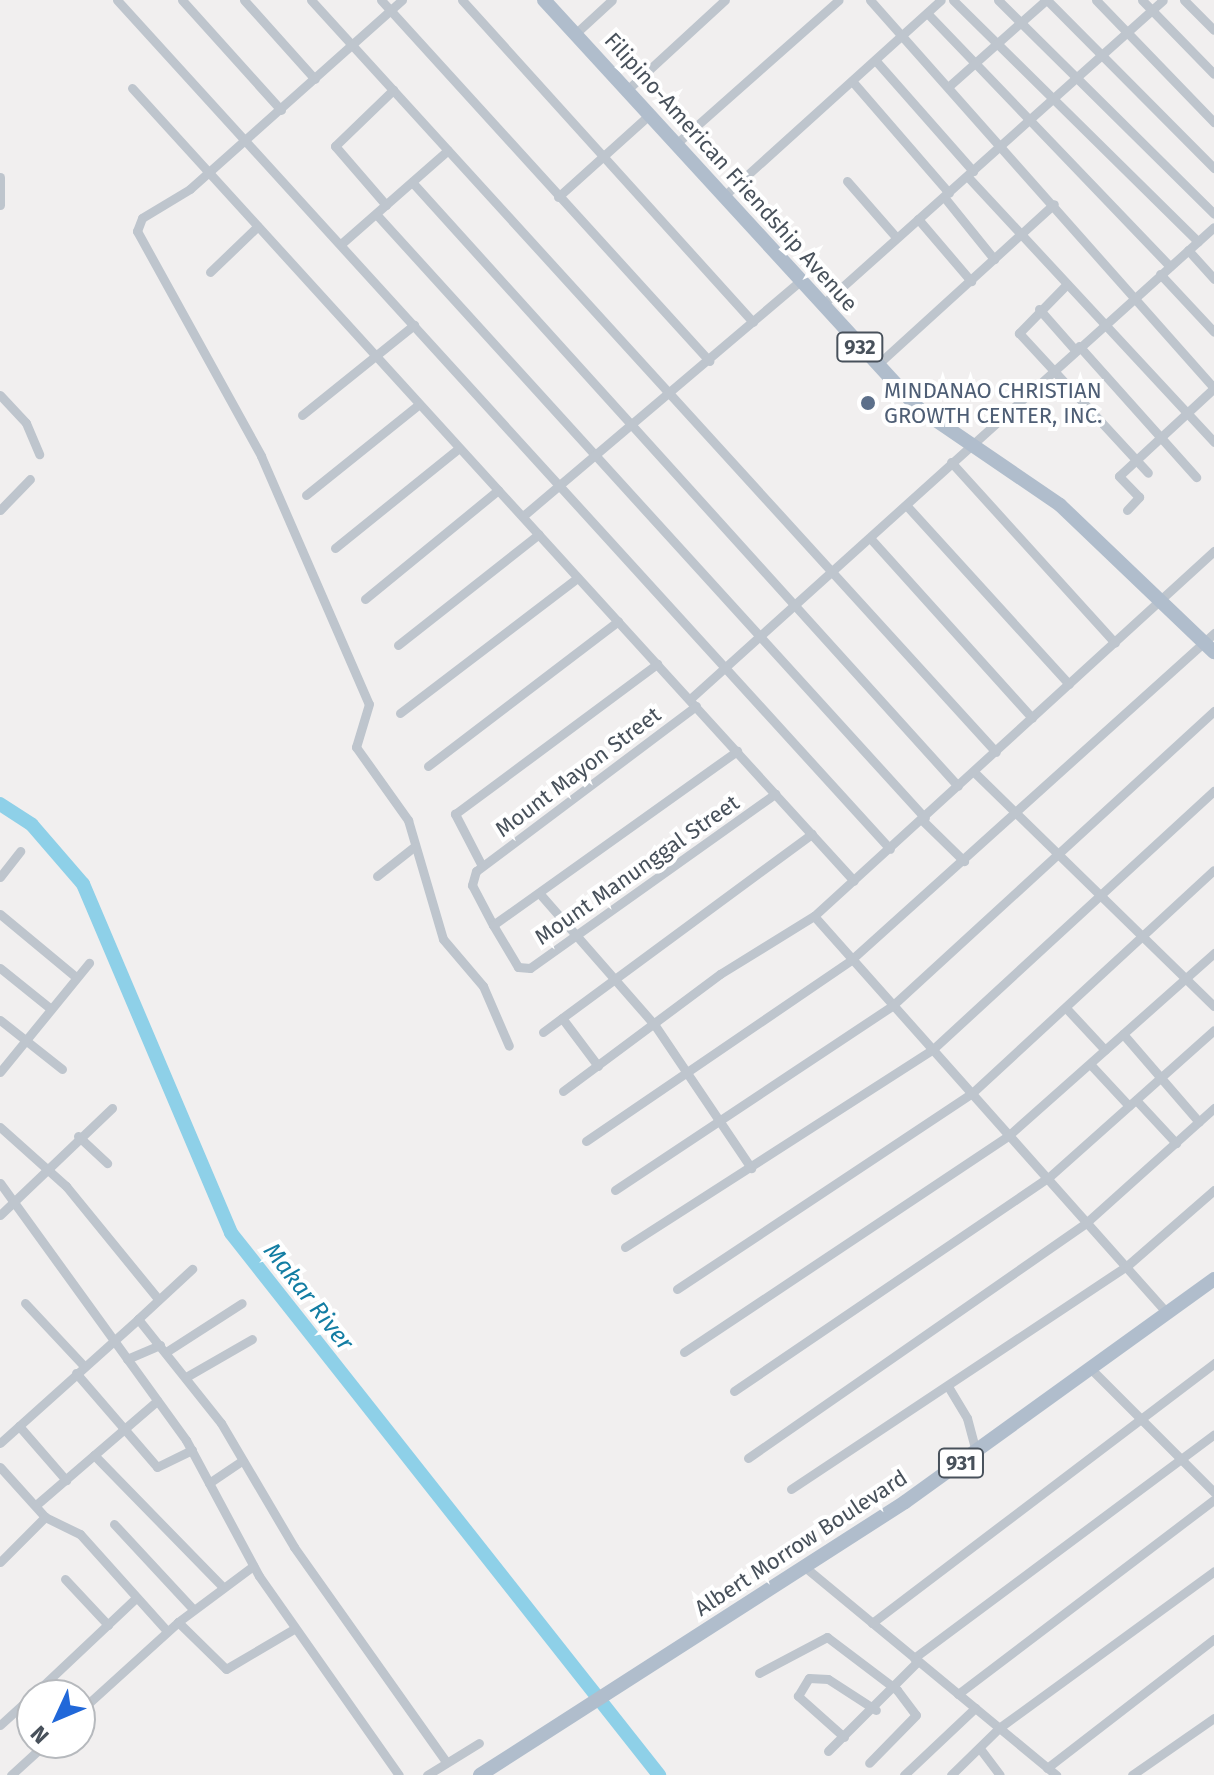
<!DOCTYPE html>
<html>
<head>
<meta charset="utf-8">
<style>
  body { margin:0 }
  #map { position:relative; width:1214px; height:1775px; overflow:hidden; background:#f1efef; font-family:"Fira Sans",sans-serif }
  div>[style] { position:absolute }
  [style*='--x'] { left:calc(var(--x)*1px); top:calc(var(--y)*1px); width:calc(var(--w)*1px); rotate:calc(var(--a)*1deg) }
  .river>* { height:14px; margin:-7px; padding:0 7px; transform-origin:7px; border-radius:7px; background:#8ed0e8 }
  .street>* { height:9px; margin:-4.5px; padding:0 4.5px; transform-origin:4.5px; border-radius:4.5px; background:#bec5cd }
  .primary>* { height:14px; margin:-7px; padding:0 7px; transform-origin:7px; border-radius:7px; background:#b0bdcc }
  .dots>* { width:22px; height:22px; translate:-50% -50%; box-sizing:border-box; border:4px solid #fff; border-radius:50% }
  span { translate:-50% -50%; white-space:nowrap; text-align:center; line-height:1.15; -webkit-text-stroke:8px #fff; paint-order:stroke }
  .shield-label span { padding:2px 6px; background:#fff; border:2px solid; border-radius:6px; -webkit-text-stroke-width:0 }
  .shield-label { font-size:20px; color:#48515b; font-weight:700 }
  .street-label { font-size:22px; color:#48515b }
  .service-label { font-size:22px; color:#4e5e75 }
  .left { translate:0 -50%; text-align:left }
  .water-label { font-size:24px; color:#127da3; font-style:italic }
  .north { position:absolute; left:16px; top:1679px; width:80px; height:80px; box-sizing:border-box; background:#fff; border:2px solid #b6b9bd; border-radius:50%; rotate:226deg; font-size:22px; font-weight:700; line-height:32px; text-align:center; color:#48515b }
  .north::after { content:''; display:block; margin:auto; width:28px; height:36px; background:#2168d9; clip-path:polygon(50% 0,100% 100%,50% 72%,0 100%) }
</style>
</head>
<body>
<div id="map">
  <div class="river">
    <div style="--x:0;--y:804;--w:38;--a:33"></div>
    <div style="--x:32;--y:825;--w:78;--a:49.2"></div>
    <div style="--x:83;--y:884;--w:379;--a:67"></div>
    <div style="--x:231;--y:1233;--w:691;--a:51.7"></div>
  </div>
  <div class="street">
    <div style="--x:117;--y:0;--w:1148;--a:47.68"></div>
    <div style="--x:182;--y:0;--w:148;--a:48"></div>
    <div style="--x:244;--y:0;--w:106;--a:48.1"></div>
    <div style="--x:311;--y:0;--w:1017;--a:47.67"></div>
    <div style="--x:381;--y:0;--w:488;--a:47.7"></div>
    <div style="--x:402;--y:0;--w:284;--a:138.3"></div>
    <div style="--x:190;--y:189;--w:56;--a:148.9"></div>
    <div style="--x:142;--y:218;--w:14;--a:111"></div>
    <div style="--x:137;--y:231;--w:257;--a:61.1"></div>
    <div style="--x:261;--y:456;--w:270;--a:66.5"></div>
    <div style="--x:369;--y:704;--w:45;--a:106.8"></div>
    <div style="--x:356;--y:747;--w:90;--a:54.5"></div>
    <div style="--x:408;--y:820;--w:124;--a:73.6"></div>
    <div style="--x:443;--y:939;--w:62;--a:49.6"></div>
    <div style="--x:483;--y:986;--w:65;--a:66.6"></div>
    <div style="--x:462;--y:0;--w:434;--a:47.9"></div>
    <div style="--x:870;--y:0;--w:519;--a:48.44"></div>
    <div style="--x:953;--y:0;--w:344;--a:44.6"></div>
    <div style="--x:998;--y:0;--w:304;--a:44.7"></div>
    <div style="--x:1047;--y:0;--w:237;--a:45.2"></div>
    <div style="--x:1096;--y:0;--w:170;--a:46"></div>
    <div style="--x:1142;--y:0;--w:103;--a:45.8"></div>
    <div style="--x:1184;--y:0;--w:42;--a:45"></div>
    <div style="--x:927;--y:13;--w:351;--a:46.2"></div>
    <div style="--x:575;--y:34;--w:50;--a:-42.6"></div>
    <div style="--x:876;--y:61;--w:147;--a:48.6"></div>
    <div style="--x:852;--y:81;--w:148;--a:49.1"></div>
    <div style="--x:948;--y:87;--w:131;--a:-41.6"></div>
    <div style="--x:132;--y:88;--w:1072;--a:47.68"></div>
    <div style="--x:627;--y:90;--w:133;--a:-42.6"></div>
    <div style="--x:676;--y:144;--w:217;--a:-41.5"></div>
    <div style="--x:967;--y:176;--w:363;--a:47.1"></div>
    <div style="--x:0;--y:177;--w:28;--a:90"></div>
    <div style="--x:847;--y:181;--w:74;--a:48.8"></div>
    <div style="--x:412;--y:182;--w:814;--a:47.89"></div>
    <div style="--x:724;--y:196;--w:292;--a:-42.1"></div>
    <div style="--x:558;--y:197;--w:122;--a:-42"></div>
    <div style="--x:944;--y:197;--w:80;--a:51.1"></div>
    <div style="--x:386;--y:205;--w:78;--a:-130.8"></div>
    <div style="--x:335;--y:146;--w:81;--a:-44"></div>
    <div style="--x:376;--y:214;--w:816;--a:47.73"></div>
    <div style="--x:918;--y:219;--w:82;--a:49.5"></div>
    <div style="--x:341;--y:244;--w:142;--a:-41.3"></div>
    <div style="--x:1188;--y:250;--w:39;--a:48"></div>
    <div style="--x:210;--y:272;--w:66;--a:-43.8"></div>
    <div style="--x:1160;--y:274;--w:79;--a:47"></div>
    <div style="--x:1067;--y:284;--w:69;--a:134.4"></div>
    <div style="--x:1019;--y:333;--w:190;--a:47.3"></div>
    <div style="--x:822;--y:305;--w:457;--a:-41.8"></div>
    <div style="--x:1039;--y:309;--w:55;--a:48.7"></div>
    <div style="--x:1079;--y:346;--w:176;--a:48.2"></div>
    <div style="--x:877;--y:365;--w:239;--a:-42.3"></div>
    <div style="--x:0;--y:395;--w:38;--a:47"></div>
    <div style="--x:26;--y:423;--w:34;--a:67"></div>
    <div style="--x:302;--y:415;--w:144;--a:-38.8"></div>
    <div style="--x:951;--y:462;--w:244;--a:47.8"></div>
    <div style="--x:306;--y:495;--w:145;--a:-38.8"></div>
    <div style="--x:906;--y:505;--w:242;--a:47.7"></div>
    <div style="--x:0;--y:510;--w:43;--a:-45.9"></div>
    <div style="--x:1127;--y:510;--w:18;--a:-47"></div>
    <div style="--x:1139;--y:497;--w:29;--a:-134"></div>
    <div style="--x:1119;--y:476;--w:129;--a:-42.8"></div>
    <div style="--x:523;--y:516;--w:363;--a:-40.3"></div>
    <div style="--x:870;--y:538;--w:242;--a:48"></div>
    <div style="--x:335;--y:548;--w:159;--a:-38.9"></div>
    <div style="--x:365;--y:599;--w:172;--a:-39.3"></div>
    <div style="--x:398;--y:645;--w:179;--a:-38.2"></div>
    <div style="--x:690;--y:699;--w:705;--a:-42.01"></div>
    <div style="--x:696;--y:706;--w:275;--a:143.1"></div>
    <div style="--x:476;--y:871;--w:15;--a:106"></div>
    <div style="--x:472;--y:885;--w:45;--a:62.3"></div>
    <div style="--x:493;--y:925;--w:300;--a:-35.5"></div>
    <div style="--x:400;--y:713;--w:223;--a:-37.3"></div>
    <div style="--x:428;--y:766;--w:239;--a:-37.3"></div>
    <div style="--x:974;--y:772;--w:335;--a:44.3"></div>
    <div style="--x:922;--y:820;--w:59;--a:44.3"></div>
    <div style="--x:482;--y:866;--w:59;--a:-117.4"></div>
    <div style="--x:455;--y:814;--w:252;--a:-36.6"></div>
    <div style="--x:377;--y:876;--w:48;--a:-38.3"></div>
    <div style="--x:0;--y:877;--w:33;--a:-52"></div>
    <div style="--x:540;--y:894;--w:173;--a:48.8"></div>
    <div style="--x:654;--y:1024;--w:174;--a:56"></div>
    <div style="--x:0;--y:914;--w:99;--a:39.7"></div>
    <div style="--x:814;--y:916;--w:531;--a:48.36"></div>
    <div style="--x:493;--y:925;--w:49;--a:59.2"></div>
    <div style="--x:518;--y:967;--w:12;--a:5"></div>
    <div style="--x:530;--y:968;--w:301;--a:-35.4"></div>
    <div style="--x:0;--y:968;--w:65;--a:38.8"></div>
    <div style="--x:1066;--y:1008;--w:57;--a:47.1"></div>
    <div style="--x:562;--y:1018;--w:60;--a:53.1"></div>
    <div style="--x:0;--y:1020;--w:79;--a:38.3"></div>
    <div style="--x:543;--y:1032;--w:334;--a:-36.4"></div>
    <div style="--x:1123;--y:1034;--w:116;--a:49.2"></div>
    <div style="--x:1090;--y:1064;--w:57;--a:47.1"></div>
    <div style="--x:0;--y:1072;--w:141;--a:-50.8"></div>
    <div style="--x:563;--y:1091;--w:196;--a:-36.7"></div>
    <div style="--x:720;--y:974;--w:110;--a:-31.7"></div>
    <div style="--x:814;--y:916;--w:542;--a:-42.38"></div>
    <div style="--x:1136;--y:1100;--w:59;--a:47.1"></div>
    <div style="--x:0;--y:1127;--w:89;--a:41.8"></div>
    <div style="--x:66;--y:1186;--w:146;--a:50.8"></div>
    <div style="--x:78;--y:1136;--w:40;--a:43"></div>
    <div style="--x:586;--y:1141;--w:321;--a:-34.3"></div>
    <div style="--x:851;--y:960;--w:489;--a:-42"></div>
    <div style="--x:0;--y:1183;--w:317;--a:54.1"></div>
    <div style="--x:186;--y:1440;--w:154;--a:61.8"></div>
    <div style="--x:259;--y:1576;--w:243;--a:54.9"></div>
    <div style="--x:615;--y:1190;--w:333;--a:-33.6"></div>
    <div style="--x:892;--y:1006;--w:437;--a:-42.5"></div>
    <div style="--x:0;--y:1215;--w:155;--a:-43.7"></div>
    <div style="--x:625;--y:1247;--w:365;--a:-32.7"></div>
    <div style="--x:932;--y:1050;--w:383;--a:-42.6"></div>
    <div style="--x:677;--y:1289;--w:353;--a:-33.6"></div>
    <div style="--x:971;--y:1094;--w:330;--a:-42.7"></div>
    <div style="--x:25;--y:1303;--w:86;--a:46.9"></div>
    <div style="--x:138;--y:1319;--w:74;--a:-42.8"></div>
    <div style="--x:166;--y:1352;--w:90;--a:-32.8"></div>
    <div style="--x:684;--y:1352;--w:389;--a:-33.7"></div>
    <div style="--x:1008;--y:1136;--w:276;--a:-41.6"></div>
    <div style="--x:127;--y:1359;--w:36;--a:-23"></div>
    <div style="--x:1091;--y:1369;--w:174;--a:45"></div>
    <div style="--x:76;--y:1373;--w:124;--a:49.2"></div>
    <div style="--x:157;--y:1467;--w:39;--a:-26"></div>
    <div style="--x:186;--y:1377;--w:76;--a:-29.9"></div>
    <div style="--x:949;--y:1388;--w:35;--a:59"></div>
    <div style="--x:967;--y:1418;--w:35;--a:75"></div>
    <div style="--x:734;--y:1391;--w:379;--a:-34.2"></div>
    <div style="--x:1048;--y:1178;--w:222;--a:-41.7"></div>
    <div style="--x:19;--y:1426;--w:72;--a:49"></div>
    <div style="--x:0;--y:1443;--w:186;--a:-41.9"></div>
    <div style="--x:138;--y:1319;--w:133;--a:51.4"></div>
    <div style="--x:221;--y:1423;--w:144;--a:59.5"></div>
    <div style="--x:294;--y:1547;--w:263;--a:54.7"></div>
    <div style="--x:94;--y:1455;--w:185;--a:45.7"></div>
    <div style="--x:748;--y:1458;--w:413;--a:-34.8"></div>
    <div style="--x:1087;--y:1222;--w:171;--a:-41.9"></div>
    <div style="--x:0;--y:1467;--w:67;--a:48"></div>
    <div style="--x:45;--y:1517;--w:39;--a:26"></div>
    <div style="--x:80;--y:1534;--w:130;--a:48.1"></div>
    <div style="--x:209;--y:1483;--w:40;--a:-34"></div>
    <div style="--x:791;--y:1489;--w:405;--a:-33.6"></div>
    <div style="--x:1128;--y:1265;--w:114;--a:-41.1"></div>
    <div style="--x:36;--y:1505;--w:160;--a:-40.7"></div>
    <div style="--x:114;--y:1524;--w:116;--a:47.1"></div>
    <div style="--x:0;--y:1562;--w:64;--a:-45"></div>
    <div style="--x:806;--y:1568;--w:325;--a:39.6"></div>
    <div style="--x:65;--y:1579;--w:63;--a:46.9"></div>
    <div style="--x:178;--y:1622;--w:67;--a:44.4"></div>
    <div style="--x:226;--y:1669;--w:79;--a:-30.5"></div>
    <div style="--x:872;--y:1623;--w:430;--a:-37.2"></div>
    <div style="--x:914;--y:1658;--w:374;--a:-36.7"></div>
    <div style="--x:759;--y:1673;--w:77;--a:-27.9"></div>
    <div style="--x:827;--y:1637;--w:88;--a:37.1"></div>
    <div style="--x:897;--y:1690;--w:31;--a:53"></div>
    <div style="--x:916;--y:1715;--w:67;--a:134.4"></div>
    <div style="--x:958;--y:1694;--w:321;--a:-37.2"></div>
    <div style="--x:33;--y:1695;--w:141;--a:-43.3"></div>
    <div style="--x:80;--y:1711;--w:132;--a:-42.2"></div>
    <div style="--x:178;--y:1622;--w:94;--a:-36.7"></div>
    <div style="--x:0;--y:1725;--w:43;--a:-42.2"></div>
    <div style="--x:844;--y:1737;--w:62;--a:-138.3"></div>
    <div style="--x:798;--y:1696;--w:21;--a:-59"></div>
    <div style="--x:809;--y:1678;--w:19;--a:3"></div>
    <div style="--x:828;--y:1679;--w:57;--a:32.9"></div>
    <div style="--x:981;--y:1750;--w:31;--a:53"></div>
    <div style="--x:828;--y:1751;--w:127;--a:-45"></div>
    <div style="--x:1047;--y:1768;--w:211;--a:-37.7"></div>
    <div style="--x:11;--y:1775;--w:47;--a:-42.4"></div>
    <div style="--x:427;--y:1775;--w:61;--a:-31.6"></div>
    <div style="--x:904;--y:1775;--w:98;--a:-43.3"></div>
    <div style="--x:951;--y:1775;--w:67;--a:-44.4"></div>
    <div style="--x:999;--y:1728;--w:266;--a:-36.1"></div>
    <div style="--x:1132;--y:1775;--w:100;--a:-34.8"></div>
  </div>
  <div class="primary">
    <div style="--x:544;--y:0;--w:553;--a:47.49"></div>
    <div style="--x:918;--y:408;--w:172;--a:34.3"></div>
    <div style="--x:1060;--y:505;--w:213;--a:43.7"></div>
    <div style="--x:480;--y:1775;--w:505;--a:-32.71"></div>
    <div style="--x:905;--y:1502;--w:381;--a:-35.8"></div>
  </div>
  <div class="dots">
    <div style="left:868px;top:403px;background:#5c6f8a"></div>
  </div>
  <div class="shield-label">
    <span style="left:860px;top:347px">932</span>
    <span style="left:961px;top:1463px">931</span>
  </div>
  <div class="street-label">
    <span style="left:731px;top:172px;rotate:48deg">Filipino-American Friendship Avenue</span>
    <span style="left:578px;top:772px;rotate:-37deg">Mount Mayon Street</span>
    <span style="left:637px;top:870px;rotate:-35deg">Mount Manunggal Street</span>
    <span style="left:801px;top:1543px;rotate:-33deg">Albert Morrow Boulevard</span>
  </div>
  <div class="service-label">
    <span class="left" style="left:884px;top:403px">MINDANAO CHRISTIAN<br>GROWTH CENTER, INC.</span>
  </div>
  <div class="water-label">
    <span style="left:308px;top:1297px;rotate:52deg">Makar River</span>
  </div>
  <div class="north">N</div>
</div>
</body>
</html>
